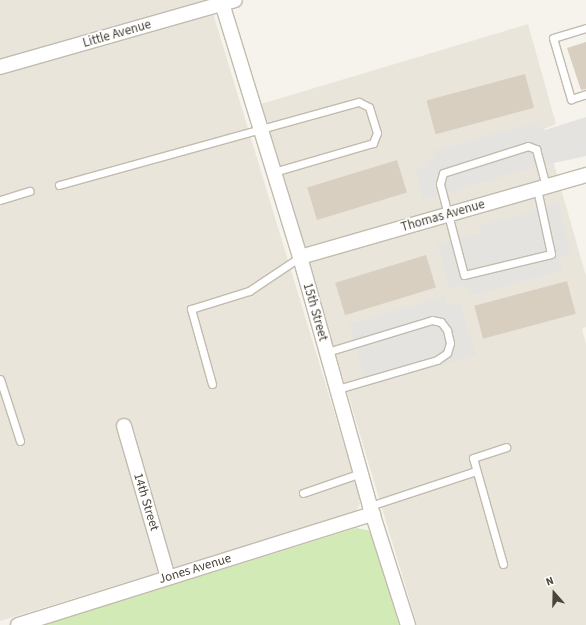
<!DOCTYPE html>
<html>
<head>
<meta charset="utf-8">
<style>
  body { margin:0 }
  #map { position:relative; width:586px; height:625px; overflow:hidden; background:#f6f3ec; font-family:"Source Sans 3",sans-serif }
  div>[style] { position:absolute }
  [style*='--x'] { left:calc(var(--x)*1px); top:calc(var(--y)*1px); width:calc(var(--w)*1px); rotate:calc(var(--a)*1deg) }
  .residential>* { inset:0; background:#eae5da }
  .green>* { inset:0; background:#d2eab5 }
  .parking>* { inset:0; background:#e5e3e0 }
  .building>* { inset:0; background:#d8cfc1; transform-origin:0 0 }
  .roads { filter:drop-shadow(1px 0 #c2bbae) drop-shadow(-1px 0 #c2bbae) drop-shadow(0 1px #c2bbae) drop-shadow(0 -1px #c2bbae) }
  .service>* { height:7px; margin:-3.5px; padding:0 3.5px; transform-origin:3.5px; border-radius:3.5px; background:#fff }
  .minor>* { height:14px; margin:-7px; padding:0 7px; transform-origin:7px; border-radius:7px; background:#fff }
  span { translate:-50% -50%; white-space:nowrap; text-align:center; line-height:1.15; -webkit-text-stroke:3.5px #fff; paint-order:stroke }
  .street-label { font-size:13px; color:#4b4439 }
  .north { position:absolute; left:534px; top:573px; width:40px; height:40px; -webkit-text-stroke:3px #fff; paint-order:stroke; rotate:340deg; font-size:11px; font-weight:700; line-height:16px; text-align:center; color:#4b4439 }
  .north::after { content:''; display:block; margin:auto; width:14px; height:18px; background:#4b4439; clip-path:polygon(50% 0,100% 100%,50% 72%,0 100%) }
</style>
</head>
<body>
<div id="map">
  <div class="residential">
    <div style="clip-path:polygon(0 0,209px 0,358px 491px,360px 504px,356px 512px,0 621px)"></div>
    <div style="clip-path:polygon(528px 24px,556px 124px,544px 129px,586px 276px,586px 327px,582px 329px,586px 344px,586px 625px,417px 625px,261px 104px)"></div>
  </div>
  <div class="green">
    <div style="clip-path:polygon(356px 528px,367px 530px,372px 533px,399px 625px,44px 625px)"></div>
  </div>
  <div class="parking">
    <div style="clip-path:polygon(586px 117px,586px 156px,531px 168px,423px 200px,415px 169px,428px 165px,427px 160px,434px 157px,433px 151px,538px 121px,542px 131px)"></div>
    <div style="clip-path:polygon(558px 203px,572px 254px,559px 258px,563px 270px,470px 296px,467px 285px,450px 289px,437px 245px,480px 233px,479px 226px)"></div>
    <div style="clip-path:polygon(444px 296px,447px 306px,460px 303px,476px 355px,367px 387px,349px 324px)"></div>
  </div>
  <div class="building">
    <div style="clip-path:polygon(586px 42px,586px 89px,581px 90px,567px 48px)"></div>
    <div style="left:525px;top:74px;width:35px;height:102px;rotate:75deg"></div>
    <div style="left:397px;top:160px;width:34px;height:94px;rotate:73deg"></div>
    <div style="left:426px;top:255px;width:34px;height:95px;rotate:73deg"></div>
    <div style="left:567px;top:281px;width:34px;height:96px;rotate:75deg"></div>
  </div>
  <div class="roads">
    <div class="service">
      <div style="--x:586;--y:28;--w:34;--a:163"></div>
      <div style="--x:553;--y:38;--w:64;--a:73.6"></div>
      <div style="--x:571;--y:99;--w:16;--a:-18"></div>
      <div style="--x:59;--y:185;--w:311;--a:-15.5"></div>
      <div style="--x:359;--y:102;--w:11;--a:27"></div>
      <div style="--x:369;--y:107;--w:27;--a:73"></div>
      <div style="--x:377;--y:133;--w:11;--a:112"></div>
      <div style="--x:373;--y:143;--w:103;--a:163.7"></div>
      <div style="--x:537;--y:189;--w:66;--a:77.8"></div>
      <div style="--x:551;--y:254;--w:89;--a:166.4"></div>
      <div style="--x:464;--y:275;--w:94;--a:-104.8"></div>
      <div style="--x:440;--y:184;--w:11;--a:-75"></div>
      <div style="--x:443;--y:173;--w:89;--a:-17.6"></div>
      <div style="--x:528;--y:146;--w:9;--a:21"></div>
      <div style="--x:536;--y:149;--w:38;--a:75"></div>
      <div style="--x:0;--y:200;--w:31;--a:-17"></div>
      <div style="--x:327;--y:352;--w:110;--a:-16.9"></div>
      <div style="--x:432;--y:320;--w:9;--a:13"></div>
      <div style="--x:441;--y:322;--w:10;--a:53"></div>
      <div style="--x:447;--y:330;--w:13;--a:77"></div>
      <div style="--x:450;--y:343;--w:10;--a:107"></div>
      <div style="--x:447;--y:353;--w:12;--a:145"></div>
      <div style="--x:437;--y:360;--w:104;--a:163.8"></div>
      <div style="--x:0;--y:379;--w:65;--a:72.1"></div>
      <div style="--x:212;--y:384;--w:78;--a:-105.6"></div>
      <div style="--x:191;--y:309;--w:61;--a:-17.2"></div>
      <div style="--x:249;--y:291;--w:61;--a:-33.7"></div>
      <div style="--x:303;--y:493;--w:61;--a:-19"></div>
      <div style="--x:370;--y:506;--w:112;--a:-18.3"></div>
      <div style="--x:503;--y:564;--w:110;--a:-105.8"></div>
      <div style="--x:473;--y:458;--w:35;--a:-18"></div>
    </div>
    <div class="minor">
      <div style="--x:221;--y:0;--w:269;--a:72.9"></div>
      <div style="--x:300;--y:257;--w:259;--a:74.3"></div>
      <div style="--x:370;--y:506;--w:125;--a:72.3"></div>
      <div style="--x:0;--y:67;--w:244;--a:-15.9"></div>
      <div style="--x:300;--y:257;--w:298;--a:-16"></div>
      <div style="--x:124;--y:426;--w:157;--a:73.8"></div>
      <div style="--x:18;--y:625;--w:372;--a:-17.4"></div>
    </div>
  </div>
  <div class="street-label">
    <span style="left:117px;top:34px;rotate:-16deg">Little Avenue</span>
    <span style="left:443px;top:216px;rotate:-16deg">Thomas Avenue</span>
    <span style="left:315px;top:312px;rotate:74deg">15th Street</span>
    <span style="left:146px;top:502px;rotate:73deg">14th Street</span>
    <span style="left:195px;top:569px;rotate:-17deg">Jones Avenue</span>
  </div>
  <div class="north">N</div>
</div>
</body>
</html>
